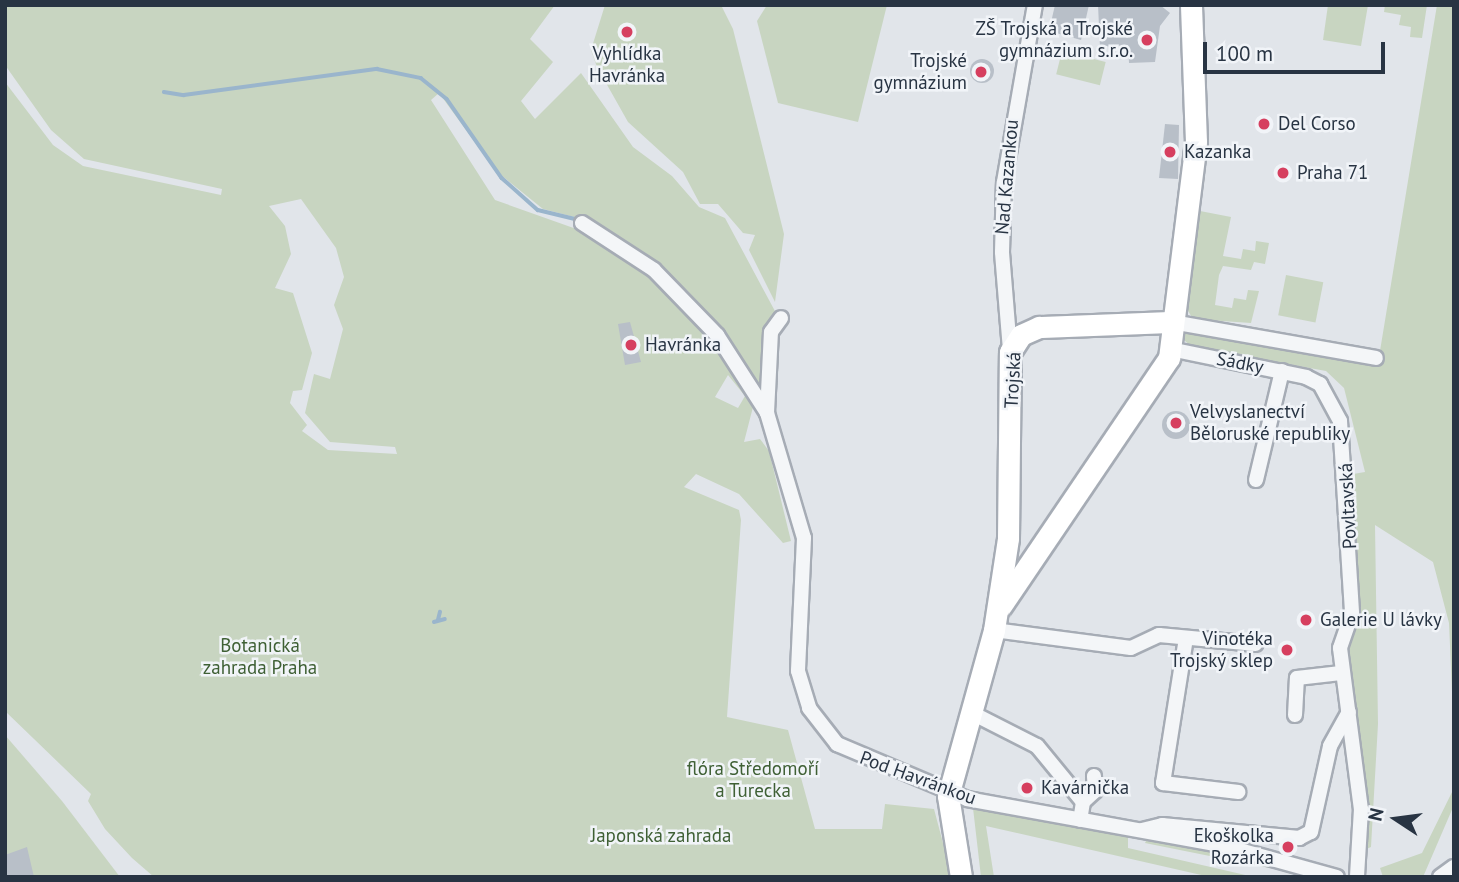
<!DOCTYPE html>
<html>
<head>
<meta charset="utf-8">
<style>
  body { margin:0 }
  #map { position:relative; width:1459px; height:882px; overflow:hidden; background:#e1e5ea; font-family:"PT Sans",sans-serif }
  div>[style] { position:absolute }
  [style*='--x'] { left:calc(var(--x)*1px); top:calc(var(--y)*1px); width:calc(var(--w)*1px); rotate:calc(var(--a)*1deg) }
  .green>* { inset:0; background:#c8d5c1; transform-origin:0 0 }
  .stream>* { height:3.5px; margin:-1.75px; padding:0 1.75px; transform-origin:1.75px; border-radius:1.75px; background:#9ab5cc }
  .building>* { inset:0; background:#b8bfc8 }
  .round { border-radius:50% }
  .roads { filter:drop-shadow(2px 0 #a6acb5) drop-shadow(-2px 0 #a6acb5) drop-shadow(0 2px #a6acb5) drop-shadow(0 -2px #a6acb5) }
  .street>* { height:14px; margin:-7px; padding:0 7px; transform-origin:7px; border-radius:7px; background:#f4f6f8 }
  .secondary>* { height:21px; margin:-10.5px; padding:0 10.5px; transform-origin:10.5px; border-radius:10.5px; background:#fff }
  .dots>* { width:19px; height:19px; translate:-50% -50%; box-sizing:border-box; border:4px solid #f1f4f8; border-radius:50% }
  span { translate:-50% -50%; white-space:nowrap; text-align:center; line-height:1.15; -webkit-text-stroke:5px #f1f4f8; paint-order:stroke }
  .poi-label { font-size:19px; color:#283443 }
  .right { translate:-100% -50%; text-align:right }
  .left { translate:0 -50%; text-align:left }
  .street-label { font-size:19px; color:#283443 }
  .park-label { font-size:19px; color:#3f6035 }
  .frame { position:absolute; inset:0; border:7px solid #283443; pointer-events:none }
  .north { position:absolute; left:1361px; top:784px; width:70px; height:70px; -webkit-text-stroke:5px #f1f4f8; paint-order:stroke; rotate:283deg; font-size:19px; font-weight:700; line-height:28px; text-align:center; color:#283443 }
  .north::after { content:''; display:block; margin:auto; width:24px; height:32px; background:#283443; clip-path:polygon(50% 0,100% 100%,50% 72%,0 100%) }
  .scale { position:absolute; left:1203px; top:42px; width:182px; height:32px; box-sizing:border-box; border:4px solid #283443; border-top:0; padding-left:9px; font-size:21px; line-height:24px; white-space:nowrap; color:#283443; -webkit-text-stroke:5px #f1f4f8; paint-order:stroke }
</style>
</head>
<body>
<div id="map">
  <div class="green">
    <div style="clip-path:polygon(evenodd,5px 5px,555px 5px,530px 39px,553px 62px,521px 101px,535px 119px,581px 73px,633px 147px,672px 176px,699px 207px,725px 218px,776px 313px,767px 326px,761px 389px,721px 327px,655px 265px,598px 223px,543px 209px,496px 171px,439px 93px,431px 100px,495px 200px,582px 231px,611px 251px,667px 290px,718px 351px,753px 407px,744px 442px,760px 439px,769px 451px,791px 541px,783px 543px,739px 494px,696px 474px,684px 487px,739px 510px,741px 520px,727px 717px,788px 730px,815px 829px,882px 829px,885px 804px,934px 809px,952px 877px,154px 877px,132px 858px,105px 829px,88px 801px,91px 794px,5px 711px,5px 82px,53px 145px,83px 166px,221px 195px,222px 189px,84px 159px,51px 130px,5px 65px,5px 5px,301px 199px,336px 248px,344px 277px,334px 305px,343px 329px,330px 379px,314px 374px,305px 413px,330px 442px,395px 447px,397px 454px,328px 450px,302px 431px,307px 425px,290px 403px,293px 391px,302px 390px,312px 353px,293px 293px,275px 288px,291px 254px,285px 226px,269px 206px,301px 199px,5px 5px,728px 375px,745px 396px,738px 408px,715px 397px,728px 375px)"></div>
    <div style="clip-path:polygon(605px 5px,721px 5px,733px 29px,784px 234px,775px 302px,749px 250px,755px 235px,743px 233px,718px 204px,700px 204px,683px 172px,628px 122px,597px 67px,591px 50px)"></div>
    <div style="clip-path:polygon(767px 5px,887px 5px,858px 122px,778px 103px,757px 21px)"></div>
    <div style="clip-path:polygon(1328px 5px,1368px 5px,1361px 46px,1323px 40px)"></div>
    <div style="clip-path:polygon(1385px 5px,1427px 5px,1422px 38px,1410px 37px,1411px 27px,1399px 25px,1401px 15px,1384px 12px)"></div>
    <div style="clip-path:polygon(1437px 5px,1454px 5px,1454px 738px,1449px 623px,1433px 562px,1375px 525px,1378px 724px,1371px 847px,1364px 850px,1346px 670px,1347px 475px,1365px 472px,1344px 388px,1326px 371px,1191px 346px,1179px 336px,1186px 331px,1378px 363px)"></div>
    <div style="left:1062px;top:51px;width:45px;height:24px;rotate:14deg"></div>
    <div style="clip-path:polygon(1200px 211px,1231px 217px,1223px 256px,1241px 259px,1243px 249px,1255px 251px,1256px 241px,1269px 243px,1265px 264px,1254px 262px,1251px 270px,1223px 266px,1219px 275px,1215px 305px,1232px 308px,1234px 298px,1246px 300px,1248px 290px,1259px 291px,1251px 323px,1193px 319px,1185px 306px)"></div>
    <div style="left:1286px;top:275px;width:38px;height:41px;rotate:11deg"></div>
    <div style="clip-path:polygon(5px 735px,62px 801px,120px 877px,5px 877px)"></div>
    <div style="clip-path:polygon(1454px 788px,1454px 805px,1423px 877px,1383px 877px,1380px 868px,1422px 853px)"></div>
    <div style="clip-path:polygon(973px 808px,1128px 837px,1128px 848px,1254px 877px,1210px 877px,986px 826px,994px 877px,981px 877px)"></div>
    <div style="clip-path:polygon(1147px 839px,1247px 856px,1275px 869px,1145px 843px)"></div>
  </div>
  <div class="stream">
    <div style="--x:164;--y:92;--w:20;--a:9"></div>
    <div style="--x:184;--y:95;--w:195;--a:-7.7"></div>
    <div style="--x:377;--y:69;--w:45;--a:11.6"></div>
    <div style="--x:421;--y:78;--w:33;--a:39"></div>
    <div style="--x:447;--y:99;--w:96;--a:55.2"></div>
    <div style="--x:502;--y:178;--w:48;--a:41.6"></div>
    <div style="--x:538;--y:210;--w:42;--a:13.7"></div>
    <div style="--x:749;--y:372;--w:23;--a:56"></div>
    <div style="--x:438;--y:620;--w:8;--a:-76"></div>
    <div style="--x:434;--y:622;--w:11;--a:-15"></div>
  </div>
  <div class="building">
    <div style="clip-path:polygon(1055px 5px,1089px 5px,1081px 40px,1049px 31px)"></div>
    <div style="clip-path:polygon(1098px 5px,1160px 5px,1170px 13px,1160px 26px,1155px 62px,1129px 63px,1128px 45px,1100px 47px)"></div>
    <div class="round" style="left:970px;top:59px;width:24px;height:24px"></div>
    <div style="clip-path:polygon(1165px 124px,1179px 125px,1178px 179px,1159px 178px)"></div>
    <div style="clip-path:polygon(630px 322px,641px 362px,625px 365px,618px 324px)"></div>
    <div class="round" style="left:1162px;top:411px;width:28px;height:28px"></div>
    <div style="clip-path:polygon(27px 847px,34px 877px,5px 877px,5px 855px)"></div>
  </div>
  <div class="roads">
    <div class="street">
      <div style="--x:582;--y:223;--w:86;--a:33.1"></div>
      <div style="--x:654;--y:270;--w:91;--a:45.9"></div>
      <div style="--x:717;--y:335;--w:93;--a:57.3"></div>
      <div style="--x:767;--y:413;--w:130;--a:73.5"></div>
      <div style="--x:804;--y:538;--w:133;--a:92.6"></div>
      <div style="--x:798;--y:671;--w:39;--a:73"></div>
      <div style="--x:809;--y:708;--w:46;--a:52.1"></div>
      <div style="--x:837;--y:744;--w:141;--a:22.9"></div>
      <div style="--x:967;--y:799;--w:262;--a:10.3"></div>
      <div style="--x:1225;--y:846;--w:116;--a:15.5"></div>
      <div style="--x:1172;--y:322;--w:207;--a:10"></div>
      <div style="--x:1170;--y:349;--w:139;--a:11.6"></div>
      <div style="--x:1306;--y:377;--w:16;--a:27"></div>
      <div style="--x:1320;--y:384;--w:42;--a:61.6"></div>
      <div style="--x:1340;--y:421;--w:192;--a:86.4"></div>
      <div style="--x:1352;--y:613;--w:37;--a:109"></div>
      <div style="--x:1340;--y:648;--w:162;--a:82.6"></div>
      <div style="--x:1361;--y:809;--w:68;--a:93.4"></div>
      <div style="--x:1010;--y:350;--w:98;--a:-94.7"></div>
      <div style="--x:1002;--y:252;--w:70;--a:-88.4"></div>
      <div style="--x:1004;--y:182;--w:180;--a:-80.1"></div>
      <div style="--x:767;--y:413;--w:81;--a:-87.2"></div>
      <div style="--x:771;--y:332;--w:17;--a:-54"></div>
      <div style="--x:1256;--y:480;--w:112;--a:-76.6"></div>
      <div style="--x:994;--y:630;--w:138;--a:7.5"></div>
      <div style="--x:1131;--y:648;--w:31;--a:-25"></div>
      <div style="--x:1159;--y:635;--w:97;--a:5.3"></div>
      <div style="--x:1186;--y:638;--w:147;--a:99"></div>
      <div style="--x:1163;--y:783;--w:76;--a:6.8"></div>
      <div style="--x:970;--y:712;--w:75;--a:26.9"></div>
      <div style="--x:1037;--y:746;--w:72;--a:50.6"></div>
      <div style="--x:1083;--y:802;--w:18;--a:99"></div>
      <div style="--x:1295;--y:715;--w:37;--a:-87"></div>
      <div style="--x:1297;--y:678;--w:44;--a:-6.5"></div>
      <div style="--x:1083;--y:802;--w:16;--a:-43"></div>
      <div style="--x:1095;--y:791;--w:15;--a:-94"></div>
      <div style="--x:1142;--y:830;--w:21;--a:-14"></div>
      <div style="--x:1162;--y:825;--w:138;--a:5.4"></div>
      <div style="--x:1299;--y:838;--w:13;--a:-27"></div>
      <div style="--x:1311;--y:832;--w:88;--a:-77.5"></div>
      <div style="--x:1330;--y:746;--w:39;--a:-61"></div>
      <div style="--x:1440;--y:877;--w:17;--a:-36"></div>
    </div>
    <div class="secondary">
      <div style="--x:1001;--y:606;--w:300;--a:-55.9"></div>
      <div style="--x:1169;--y:358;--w:218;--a:-82.9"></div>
      <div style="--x:1196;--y:142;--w:137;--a:-92.1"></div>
      <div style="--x:961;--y:877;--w:82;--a:-99.1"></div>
      <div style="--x:948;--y:796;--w:172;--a:-74.5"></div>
      <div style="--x:994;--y:630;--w:93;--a:-81.3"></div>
      <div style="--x:1008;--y:538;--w:186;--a:-89.4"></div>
      <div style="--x:1010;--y:352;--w:20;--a:-57"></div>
      <div style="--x:1021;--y:335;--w:20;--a:-24"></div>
      <div style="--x:1039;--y:327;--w:133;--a:-2.2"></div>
    </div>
  </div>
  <div class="dots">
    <div style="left:627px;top:32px;background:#d63f5f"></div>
    <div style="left:1147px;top:40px;background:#d63f5f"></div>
    <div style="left:981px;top:72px;background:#d63f5f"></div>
    <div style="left:1264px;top:124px;background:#d63f5f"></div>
    <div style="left:1170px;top:152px;background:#d63f5f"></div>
    <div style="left:1283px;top:173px;background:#d63f5f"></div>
    <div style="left:631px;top:345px;background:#d63f5f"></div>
    <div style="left:1176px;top:423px;background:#d63f5f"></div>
    <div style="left:1306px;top:620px;background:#d63f5f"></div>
    <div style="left:1287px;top:650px;background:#d63f5f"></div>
    <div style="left:1027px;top:788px;background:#d63f5f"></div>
    <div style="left:1288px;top:847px;background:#d63f5f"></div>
  </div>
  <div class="poi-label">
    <span class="right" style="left:1133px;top:40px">ZŠ Trojská a Trojské<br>gymnázium s.r.o.</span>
    <span style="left:627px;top:65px">Vyhlídka<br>Havránka</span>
    <span class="right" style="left:967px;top:72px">Trojské<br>gymnázium</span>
    <span class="left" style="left:1278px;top:124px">Del Corso</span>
    <span class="left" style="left:1184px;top:152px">Kazanka</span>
    <span class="left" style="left:1297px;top:173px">Praha 71</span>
    <span class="left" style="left:645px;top:345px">Havránka</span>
    <span class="left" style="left:1190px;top:423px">Velvyslanectví<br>Běloruské republiky</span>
    <span class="left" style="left:1320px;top:620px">Galerie U lávky</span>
    <span class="right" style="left:1273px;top:650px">Vinotéka<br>Trojský sklep</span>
    <span class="left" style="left:1041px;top:788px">Kavárnička</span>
    <span class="right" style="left:1274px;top:847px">Ekoškolka<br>Rozárka</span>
  </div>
  <div class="street-label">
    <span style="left:1007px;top:177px;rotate:-85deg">Nad Kazankou</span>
    <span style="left:1240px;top:363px;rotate:11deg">Sádky</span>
    <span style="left:1013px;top:380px;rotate:-87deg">Trojská</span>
    <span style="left:1348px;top:506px;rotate:-93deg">Povltavská</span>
    <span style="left:918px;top:778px;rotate:20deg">Pod Havránkou</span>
  </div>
  <div class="park-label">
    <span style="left:260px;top:657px">Botanická<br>zahrada Praha</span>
    <span style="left:753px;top:780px">flóra Středomoří<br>a Turecka</span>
    <span style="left:661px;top:836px">Japonská zahrada</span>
  </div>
  <div class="frame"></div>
  <div class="north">N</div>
  <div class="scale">100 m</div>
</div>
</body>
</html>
